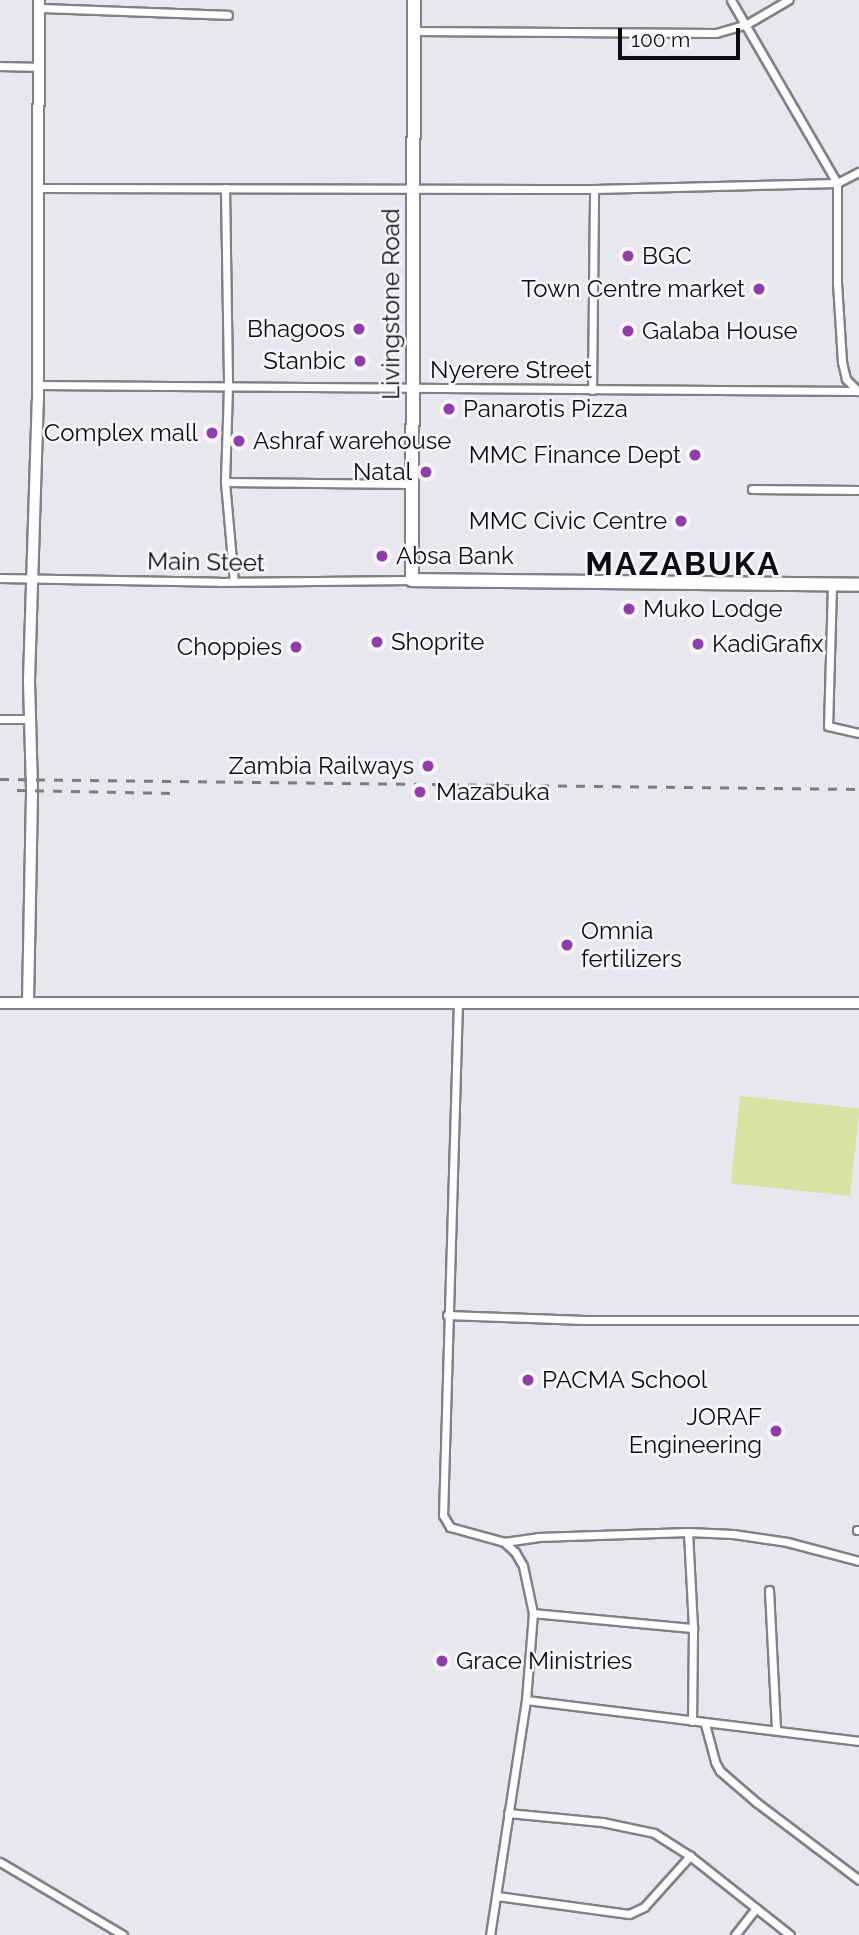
<!DOCTYPE html>
<html>
<head>
<meta charset="utf-8">
<style>
  body { margin:0 }
  #map { position:relative; width:859px; height:1935px; overflow:hidden; background:#e8e7ee; font-family:Raleway,sans-serif }
  div>[style] { position:absolute }
  [style*='--x'] { left:calc(var(--x)*1px); top:calc(var(--y)*1px); width:calc(var(--w)*1px); rotate:calc(var(--a)*1deg) }
  .green>* { inset:0; background:#d7e3a2; transform-origin:0 0 }
  .roads { filter:drop-shadow(2px 0 #818086) drop-shadow(-2px 0 #818086) drop-shadow(0 2px #818086) drop-shadow(0 -2px #818086) }
  .street>* { height:7px; margin:-3.5px; padding:0 3.5px; transform-origin:3.5px; border-radius:3.5px; background:#fff }
  .secondary>* { height:10px; margin:-5px; padding:0 5px; transform-origin:5px; border-radius:5px; background:#fff }
  .highway>* { height:12px; margin:-6px; padding:0 6px; transform-origin:6px; border-radius:6px; background:#fff }
  .rail>* { height:2.5px; margin-top:-1.25px; transform-origin:0; background:repeating-linear-gradient(90deg,#7c7b80 0 9px,transparent 0 18px) }
  .dots>* { width:19px; height:19px; translate:-50% -50%; box-sizing:border-box; border:4px solid #f6f5fc; border-radius:50% }
  span { translate:-50% -50%; white-space:nowrap; text-align:center; line-height:1.15; -webkit-text-stroke:5px #f6f5fc; paint-order:stroke }
  .poi-label { font-size:24px; color:#0d0d0f }
  .left { translate:0 -50%; text-align:left }
  .right { translate:-100% -50%; text-align:right }
  .street-label { font-size:24px; color:#0d0d0f }
  .district-label { font-size:32px; color:#0d0d0f; font-weight:700; letter-spacing:2px }
  .scale { position:absolute; left:618px; top:28px; width:122px; height:32px; box-sizing:border-box; border:4px solid #0d0d0f; border-top:0; padding-left:9px; font-size:21px; line-height:24px; white-space:nowrap; color:#0d0d0f; -webkit-text-stroke:5px #f6f5fc; paint-order:stroke }
</style>
</head>
<body>
<div id="map">
  <div class="green">
    <div style="left:740px;top:1096px;width:120px;height:88px;rotate:6deg"></div>
  </div>
  <div class="roads">
    <div class="street">
      <div style="--x:39;--y:8;--w:189;--a:2.1"></div>
      <div style="--x:414;--y:31;--w:302;--a:0.4"></div>
      <div style="--x:716;--y:33;--w:32;--a:-16"></div>
      <div style="--x:747;--y:24;--w:48;--a:-30.3"></div>
      <div style="--x:0;--y:66;--w:40;--a:1.4"></div>
      <div style="--x:40;--y:188;--w:554;--a:0.1"></div>
      <div style="--x:594;--y:189;--w:243;--a:-1.4"></div>
      <div style="--x:837;--y:183;--w:211;--a:-120.1"></div>
      <div style="--x:225;--y:188;--w:199;--a:89.1"></div>
      <div style="--x:228;--y:387;--w:95;--a:91.8"></div>
      <div style="--x:225;--y:482;--w:187;--a:0.6"></div>
      <div style="--x:37;--y:385;--w:822;--a:0.42"></div>
      <div style="--x:592;--y:390;--w:201;--a:-89.4"></div>
      <div style="--x:858;--y:391;--w:17;--a:-135"></div>
      <div style="--x:846;--y:379;--w:17;--a:-103"></div>
      <div style="--x:842;--y:362;--w:79;--a:-93.6"></div>
      <div style="--x:837;--y:283;--w:100;--a:-90"></div>
      <div style="--x:837;--y:183;--w:25;--a:-27"></div>
      <div style="--x:225;--y:482;--w:100;--a:84.9"></div>
      <div style="--x:752;--y:489;--w:107;--a:0.5"></div>
      <div style="--x:0;--y:578;--w:219;--a:1"></div>
      <div style="--x:219;--y:582;--w:193;--a:-0.6"></div>
      <div style="--x:832;--y:585;--w:141;--a:91.6"></div>
      <div style="--x:828;--y:726;--w:32;--a:13"></div>
      <div style="--x:0;--y:719;--w:30;--a:0"></div>
      <div style="--x:458;--y:1002;--w:513;--a:91.67"></div>
      <div style="--x:443;--y:1515;--w:14;--a:60"></div>
      <div style="--x:450;--y:1527;--w:56;--a:15.5"></div>
      <div style="--x:504;--y:1542;--w:15;--a:42"></div>
      <div style="--x:515;--y:1552;--w:16;--a:60"></div>
      <div style="--x:523;--y:1566;--w:48;--a:78"></div>
      <div style="--x:533;--y:1613;--w:87;--a:94.6"></div>
      <div style="--x:526;--y:1700;--w:238;--a:98.7"></div>
      <div style="--x:447;--y:1315;--w:138;--a:2.1"></div>
      <div style="--x:585;--y:1320;--w:274;--a:0"></div>
      <div style="--x:857;--y:1530;--w:2;--a:0"></div>
      <div style="--x:688;--y:1532;--w:96;--a:87"></div>
      <div style="--x:693;--y:1628;--w:93;--a:90.6"></div>
      <div style="--x:504;--y:1542;--w:34;--a:-8"></div>
      <div style="--x:538;--y:1537;--w:150;--a:-1.9"></div>
      <div style="--x:688;--y:1532;--w:45;--a:2.5"></div>
      <div style="--x:733;--y:1534;--w:55;--a:8.4"></div>
      <div style="--x:787;--y:1542;--w:74;--a:14.8"></div>
      <div style="--x:769;--y:1590;--w:140;--a:87.1"></div>
      <div style="--x:533;--y:1613;--w:161;--a:5.4"></div>
      <div style="--x:526;--y:1700;--w:336;--a:7"></div>
      <div style="--x:705;--y:1724;--w:39;--a:75"></div>
      <div style="--x:715;--y:1762;--w:10;--a:61"></div>
      <div style="--x:720;--y:1771;--w:48;--a:40.7"></div>
      <div style="--x:756;--y:1802;--w:129;--a:37.1"></div>
      <div style="--x:508;--y:1813;--w:94;--a:5.5"></div>
      <div style="--x:602;--y:1822;--w:53;--a:11.9"></div>
      <div style="--x:654;--y:1833;--w:43;--a:32.6"></div>
      <div style="--x:690;--y:1856;--w:127;--a:38.3"></div>
      <div style="--x:0;--y:1862;--w:143;--a:30.7"></div>
      <div style="--x:497;--y:1896;--w:133;--a:7.8"></div>
      <div style="--x:629;--y:1914;--w:17;--a:-25"></div>
      <div style="--x:644;--y:1907;--w:69;--a:-48"></div>
      <div style="--x:735;--y:1935;--w:34;--a:-52"></div>
    </div>
    <div class="secondary">
      <div style="--x:28;--y:1002;--w:213;--a:-88.9"></div>
      <div style="--x:32;--y:789;--w:109;--a:-91.6"></div>
      <div style="--x:29;--y:680;--w:279;--a:-88.2"></div>
      <div style="--x:38;--y:401;--w:401;--a:-89.9"></div>
      <div style="--x:0;--y:1003;--w:859;--a:0"></div>
    </div>
    <div class="highway">
      <div style="--x:414;--y:0;--w:580;--a:90.2"></div>
      <div style="--x:412;--y:580;--w:447;--a:0.6"></div>
    </div>
  </div>
  <div class="rail">
    <div style="--x:0;--y:779;--w:859;--a:0.67"></div>
    <div style="--x:17;--y:790;--w:157;--a:1.1"></div>
  </div>
  <div class="dots">
    <div style="left:628px;top:256px;background:#903dab"></div>
    <div style="left:759px;top:289px;background:#903dab"></div>
    <div style="left:359px;top:329px;background:#903dab"></div>
    <div style="left:628px;top:331px;background:#903dab"></div>
    <div style="left:360px;top:361px;background:#903dab"></div>
    <div style="left:449px;top:409px;background:#903dab"></div>
    <div style="left:212px;top:433px;background:#903dab"></div>
    <div style="left:239px;top:441px;background:#903dab"></div>
    <div style="left:695px;top:455px;background:#903dab"></div>
    <div style="left:426px;top:472px;background:#903dab"></div>
    <div style="left:681px;top:521px;background:#903dab"></div>
    <div style="left:382px;top:556px;background:#903dab"></div>
    <div style="left:629px;top:609px;background:#903dab"></div>
    <div style="left:377px;top:642px;background:#903dab"></div>
    <div style="left:698px;top:644px;background:#903dab"></div>
    <div style="left:296px;top:647px;background:#903dab"></div>
    <div style="left:428px;top:766px;background:#903dab"></div>
    <div style="left:420px;top:792px;background:#903dab"></div>
    <div style="left:567px;top:945px;background:#903dab"></div>
    <div style="left:528px;top:1380px;background:#903dab"></div>
    <div style="left:776px;top:1431px;background:#903dab"></div>
    <div style="left:442px;top:1661px;background:#903dab"></div>
  </div>
  <div class="poi-label">
    <span class="left" style="left:642px;top:256px">BGC</span>
    <span class="right" style="left:745px;top:289px">Town Centre market</span>
    <span class="right" style="left:345px;top:329px">Bhagoos</span>
    <span class="left" style="left:642px;top:331px">Galaba House</span>
    <span class="right" style="left:346px;top:361px">Stanbic</span>
    <span class="left" style="left:463px;top:409px">Panarotis Pizza</span>
    <span class="right" style="left:198px;top:433px">Complex mall</span>
    <span class="left" style="left:253px;top:441px">Ashraf warehouse</span>
    <span class="right" style="left:681px;top:455px">MMC Finance Dept</span>
    <span class="right" style="left:412px;top:472px">Natal</span>
    <span class="right" style="left:667px;top:521px">MMC Civic Centre</span>
    <span class="left" style="left:396px;top:556px">Absa Bank</span>
    <span class="left" style="left:643px;top:609px">Muko Lodge</span>
    <span class="left" style="left:391px;top:642px">Shoprite</span>
    <span class="left" style="left:712px;top:644px">KadiGrafix</span>
    <span class="right" style="left:282px;top:647px">Choppies</span>
    <span class="right" style="left:414px;top:766px">Zambia Railways</span>
    <span class="left" style="left:436px;top:792px">Mazabuka</span>
    <span class="left" style="left:581px;top:945px">Omnia<br>fertilizers</span>
    <span class="left" style="left:542px;top:1380px">PACMA School</span>
    <span class="right" style="left:762px;top:1431px">JORAF<br>Engineering</span>
    <span class="left" style="left:456px;top:1661px">Grace Ministries</span>
  </div>
  <div class="street-label">
    <span style="left:391px;top:304px;rotate:-90deg">Livingstone Road</span>
    <span style="left:511px;top:370px">Nyerere Street</span>
    <span style="left:206px;top:562px;rotate:1deg">Main Steet</span>
  </div>
  <div class="district-label">
    <span style="left:683px;top:564px">MAZABUKA</span>
  </div>
  <div class="scale">100 m</div>
</div>
</body>
</html>
